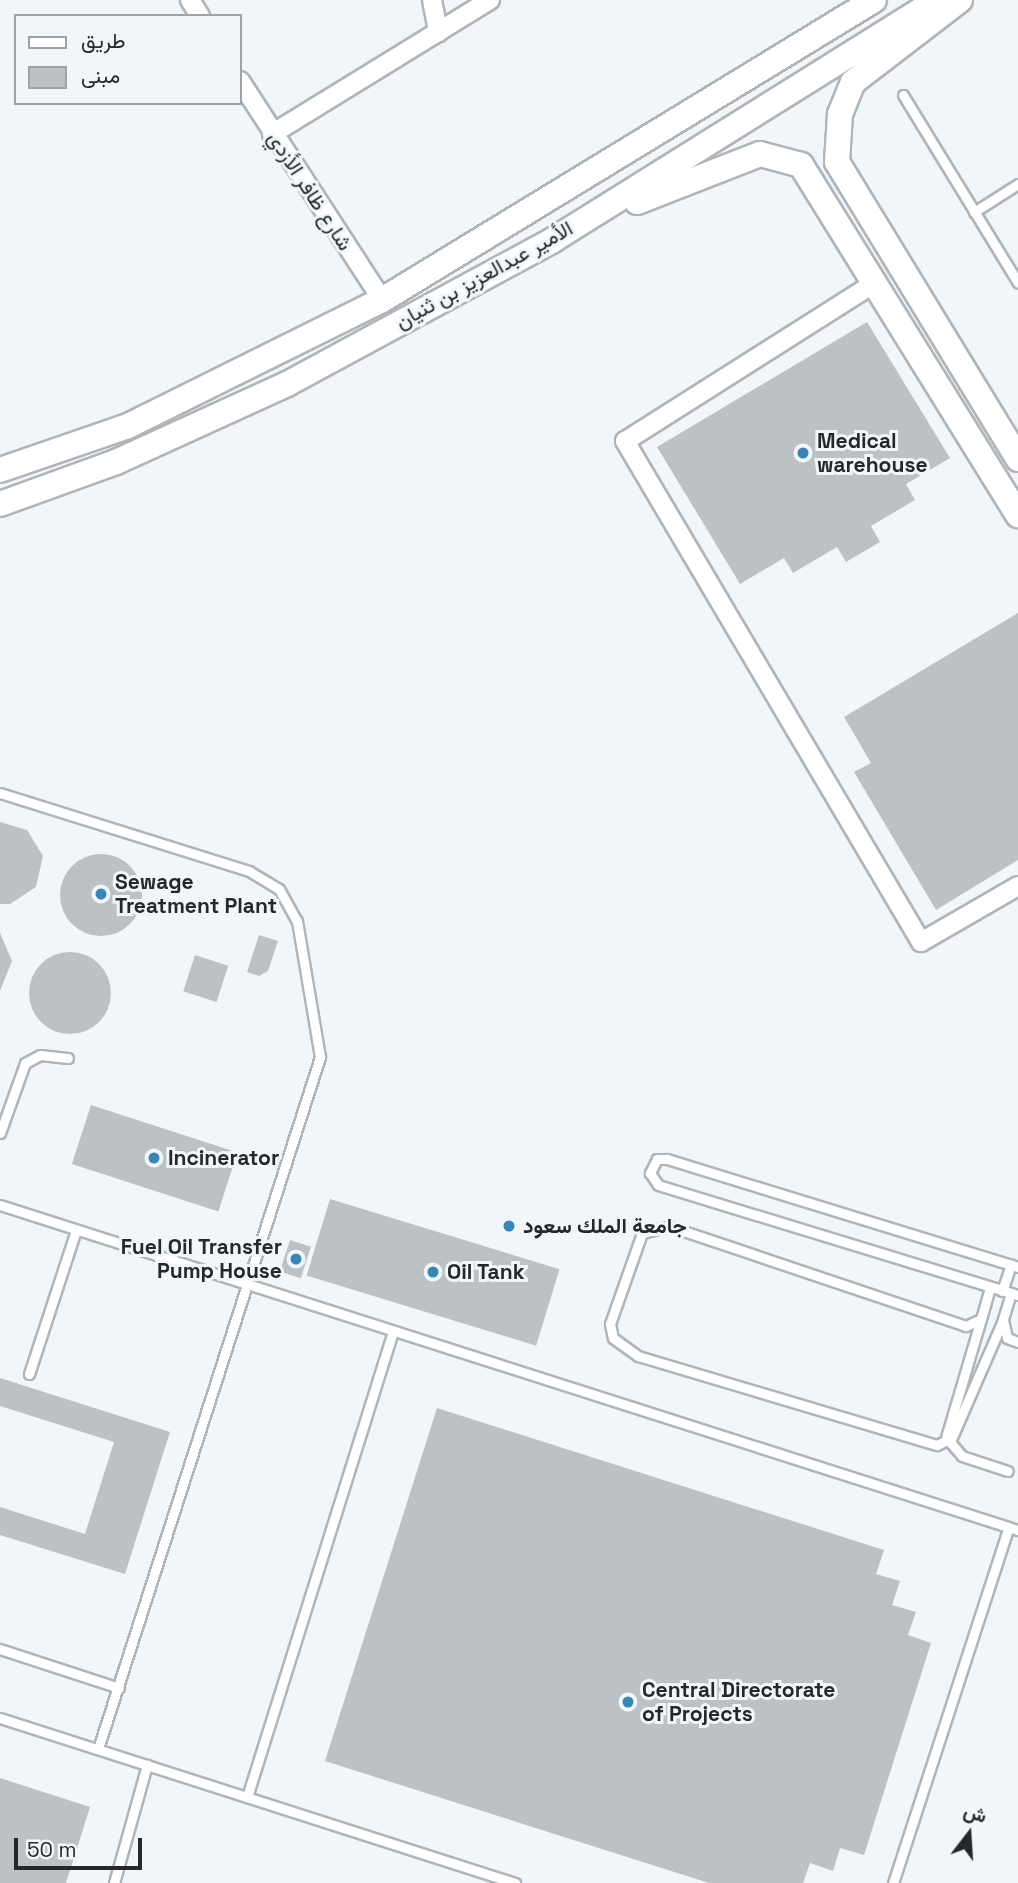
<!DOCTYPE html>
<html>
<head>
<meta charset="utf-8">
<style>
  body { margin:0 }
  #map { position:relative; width:1018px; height:1883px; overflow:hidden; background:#f0f6fa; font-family:"Space Grotesk",Vazirmatn,sans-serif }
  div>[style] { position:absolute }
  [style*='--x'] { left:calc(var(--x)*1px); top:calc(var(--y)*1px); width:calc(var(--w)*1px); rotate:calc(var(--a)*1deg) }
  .building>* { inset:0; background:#bcc1c5; transform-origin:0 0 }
  .round { border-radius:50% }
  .roads { filter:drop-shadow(2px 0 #b0b5b9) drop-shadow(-2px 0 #b0b5b9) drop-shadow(0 2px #b0b5b9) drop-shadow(0 -2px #b0b5b9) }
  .lane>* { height:9px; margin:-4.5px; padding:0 4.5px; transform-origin:4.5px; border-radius:4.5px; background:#fff }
  .street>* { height:18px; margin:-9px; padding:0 9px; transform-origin:9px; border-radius:9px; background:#fff }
  .secondary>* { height:24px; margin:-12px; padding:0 12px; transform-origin:12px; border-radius:12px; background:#fff }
  .dots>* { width:19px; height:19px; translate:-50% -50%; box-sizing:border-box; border:4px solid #f0f6fa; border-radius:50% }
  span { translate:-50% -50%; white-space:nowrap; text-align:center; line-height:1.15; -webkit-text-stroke:6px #f0f6fa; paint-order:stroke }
  .street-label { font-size:21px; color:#252728 }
  .poi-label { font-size:21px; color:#252728; font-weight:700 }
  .left { translate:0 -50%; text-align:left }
  .right { translate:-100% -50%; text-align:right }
  .legend { position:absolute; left:14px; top:14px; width:228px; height:91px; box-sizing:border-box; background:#f0f6fa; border:2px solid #9fa3a6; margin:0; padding:9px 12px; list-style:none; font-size:21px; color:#252728 }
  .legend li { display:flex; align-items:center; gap:14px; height:35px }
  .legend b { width:35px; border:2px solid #9fa3a6 }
  .north { position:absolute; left:934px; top:1799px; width:70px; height:70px; -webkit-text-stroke:5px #f0f6fa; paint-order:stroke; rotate:17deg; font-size:19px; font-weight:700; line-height:28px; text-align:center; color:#252728 }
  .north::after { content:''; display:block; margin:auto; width:24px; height:32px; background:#252728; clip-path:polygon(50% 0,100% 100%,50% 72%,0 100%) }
  .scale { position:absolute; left:14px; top:1838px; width:128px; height:32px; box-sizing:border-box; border:4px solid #252728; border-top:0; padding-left:9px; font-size:21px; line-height:24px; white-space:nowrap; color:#252728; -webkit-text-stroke:5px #f0f6fa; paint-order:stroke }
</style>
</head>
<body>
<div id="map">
  <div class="building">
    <div style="clip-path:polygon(867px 322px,950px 458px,906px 484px,915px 500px,871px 526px,880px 542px,846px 562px,837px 547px,793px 573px,784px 558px,740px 584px,657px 447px)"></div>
    <div style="clip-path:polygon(1018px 613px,1018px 860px,936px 910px,854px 772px,871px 763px,844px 717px)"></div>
    <div style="clip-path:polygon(0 822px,27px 830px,43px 856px,36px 887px,10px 904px,0 904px)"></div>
    <div class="round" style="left:60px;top:854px;width:82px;height:82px"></div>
    <div style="clip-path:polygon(0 933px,12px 961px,0 991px)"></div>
    <div style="clip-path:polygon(259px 935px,278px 941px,268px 971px,259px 976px,247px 972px)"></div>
    <div class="round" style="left:29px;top:952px;width:82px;height:82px"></div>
    <div style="left:195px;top:955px;width:35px;height:38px;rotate:18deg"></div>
    <div style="left:91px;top:1105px;width:154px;height:62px;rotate:18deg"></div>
    <div style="left:330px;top:1199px;width:240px;height:80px;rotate:17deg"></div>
    <div style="left:290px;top:1240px;width:22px;height:33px;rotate:18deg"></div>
    <div style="clip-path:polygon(0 1378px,170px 1432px,125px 1574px,0 1535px,0 1507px,85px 1534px,114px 1442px,0 1406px)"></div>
    <div style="clip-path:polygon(437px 1408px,884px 1550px,876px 1574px,900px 1581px,892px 1605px,916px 1612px,908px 1635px,931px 1643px,864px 1855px,840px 1848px,833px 1871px,810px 1863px,803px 1883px,709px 1883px,325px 1761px)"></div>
    <div style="clip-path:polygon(0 1778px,90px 1807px,66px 1883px,0 1883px)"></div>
  </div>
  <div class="roads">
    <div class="lane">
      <div style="--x:903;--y:95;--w:220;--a:58.5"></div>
      <div style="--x:974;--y:212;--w:52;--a:-32.5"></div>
      <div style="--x:0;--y:793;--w:261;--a:17.4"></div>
      <div style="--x:249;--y:871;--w:35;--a:31"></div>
      <div style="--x:279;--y:889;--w:37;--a:61"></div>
      <div style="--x:297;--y:921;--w:138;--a:80.4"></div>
      <div style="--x:320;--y:1057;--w:727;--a:107.79"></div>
      <div style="--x:0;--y:1133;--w:74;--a:-70.3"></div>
      <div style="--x:25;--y:1063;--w:17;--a:-28"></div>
      <div style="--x:40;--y:1055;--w:28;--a:6"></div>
      <div style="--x:0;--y:1205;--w:1069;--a:17.71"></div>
      <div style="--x:1018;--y:1267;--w:368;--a:-162.9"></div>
      <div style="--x:666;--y:1159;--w:9;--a:180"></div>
      <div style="--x:657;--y:1159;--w:16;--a:117"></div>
      <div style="--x:650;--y:1173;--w:14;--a:56"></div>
      <div style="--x:658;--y:1185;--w:376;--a:17"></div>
      <div style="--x:1002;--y:1291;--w:28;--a:-71"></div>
      <div style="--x:1011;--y:1293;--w:28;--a:107"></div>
      <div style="--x:1003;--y:1320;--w:18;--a:77"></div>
      <div style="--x:1007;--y:1338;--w:12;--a:20"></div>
      <div style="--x:981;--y:1319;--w:17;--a:155"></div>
      <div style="--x:966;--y:1326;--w:313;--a:-161.4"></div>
      <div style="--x:669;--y:1226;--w:28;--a:165"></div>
      <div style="--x:642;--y:1233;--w:96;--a:109.4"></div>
      <div style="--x:610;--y:1324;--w:14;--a:78"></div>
      <div style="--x:613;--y:1338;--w:31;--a:36"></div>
      <div style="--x:638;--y:1356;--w:312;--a:16.6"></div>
      <div style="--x:937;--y:1445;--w:9;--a:-27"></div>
      <div style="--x:945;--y:1441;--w:127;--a:-73.6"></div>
      <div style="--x:981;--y:1319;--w:33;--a:-74"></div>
      <div style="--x:1003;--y:1320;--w:133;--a:113.5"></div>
      <div style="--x:950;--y:1442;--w:18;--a:49"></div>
      <div style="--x:962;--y:1456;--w:48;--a:18.1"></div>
      <div style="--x:29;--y:1374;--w:151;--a:-71.9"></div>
      <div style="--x:0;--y:1649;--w:125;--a:18.1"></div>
      <div style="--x:0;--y:1718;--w:541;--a:17.76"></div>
      <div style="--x:247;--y:1797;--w:488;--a:-72.6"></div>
      <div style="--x:114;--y:1883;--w:123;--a:-74.4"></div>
      <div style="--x:893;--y:1883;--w:374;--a:-72"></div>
    </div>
    <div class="street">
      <div style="--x:190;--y:0;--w:19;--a:58"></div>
      <div style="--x:432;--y:0;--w:33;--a:79"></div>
      <div style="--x:240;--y:81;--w:261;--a:57"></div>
      <div style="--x:272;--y:134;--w:256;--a:-31.6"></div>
      <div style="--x:876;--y:282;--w:297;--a:147.6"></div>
      <div style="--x:625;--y:441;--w:582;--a:59.42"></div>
      <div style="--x:921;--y:942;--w:112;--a:-30"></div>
    </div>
    <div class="secondary">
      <div style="--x:960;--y:0;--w:135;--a:142.5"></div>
      <div style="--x:853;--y:82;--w:35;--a:112"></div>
      <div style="--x:840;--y:114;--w:48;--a:93.6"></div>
      <div style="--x:837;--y:162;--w:348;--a:58.6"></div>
      <div style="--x:637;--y:202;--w:132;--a:-21.3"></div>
      <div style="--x:760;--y:154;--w:42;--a:15"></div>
      <div style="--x:801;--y:165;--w:412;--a:58.2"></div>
      <div style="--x:0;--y:470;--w:135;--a:-19"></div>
      <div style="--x:128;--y:426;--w:284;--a:-26.4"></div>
      <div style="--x:382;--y:300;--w:576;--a:-31.37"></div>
      <div style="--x:0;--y:504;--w:123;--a:-19.9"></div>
      <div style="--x:116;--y:462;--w:188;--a:-24.5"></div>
      <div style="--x:287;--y:384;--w:302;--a:-28.4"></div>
      <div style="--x:553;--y:240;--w:453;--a:-32"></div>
    </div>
  </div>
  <div class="dots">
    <div style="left:803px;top:453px;background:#3886b8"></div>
    <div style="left:101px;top:894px;background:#3886b8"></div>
    <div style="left:154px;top:1158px;background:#3886b8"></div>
    <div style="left:509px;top:1226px;background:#3886b8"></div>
    <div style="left:296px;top:1259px;background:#3886b8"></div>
    <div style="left:433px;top:1272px;background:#3886b8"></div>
    <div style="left:628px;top:1702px;background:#3886b8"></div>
  </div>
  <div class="street-label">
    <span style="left:310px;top:191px;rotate:57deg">شارع ظافر الأزدي</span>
    <span style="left:484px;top:275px;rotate:-29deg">الأمير عبدالعزيز بن ثنيان</span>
  </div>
  <div class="poi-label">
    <span class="left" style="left:817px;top:453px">Medical<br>warehouse</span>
    <span class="left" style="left:115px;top:894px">Sewage<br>Treatment Plant</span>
    <span class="left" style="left:168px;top:1158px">Incinerator</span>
    <span class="left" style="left:523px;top:1226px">جامعة الملك سعود</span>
    <span class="right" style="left:282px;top:1259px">Fuel Oil Transfer<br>Pump House</span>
    <span class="left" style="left:447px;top:1272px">Oil Tank</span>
    <span class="left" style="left:642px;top:1702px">Central Directorate<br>of Projects</span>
  </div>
  <ul class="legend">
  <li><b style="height:9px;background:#fff"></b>طريق</li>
  <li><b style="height:19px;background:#bcc1c5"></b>مبنى</li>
  </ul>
  <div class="north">ش</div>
  <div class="scale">50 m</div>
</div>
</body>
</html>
